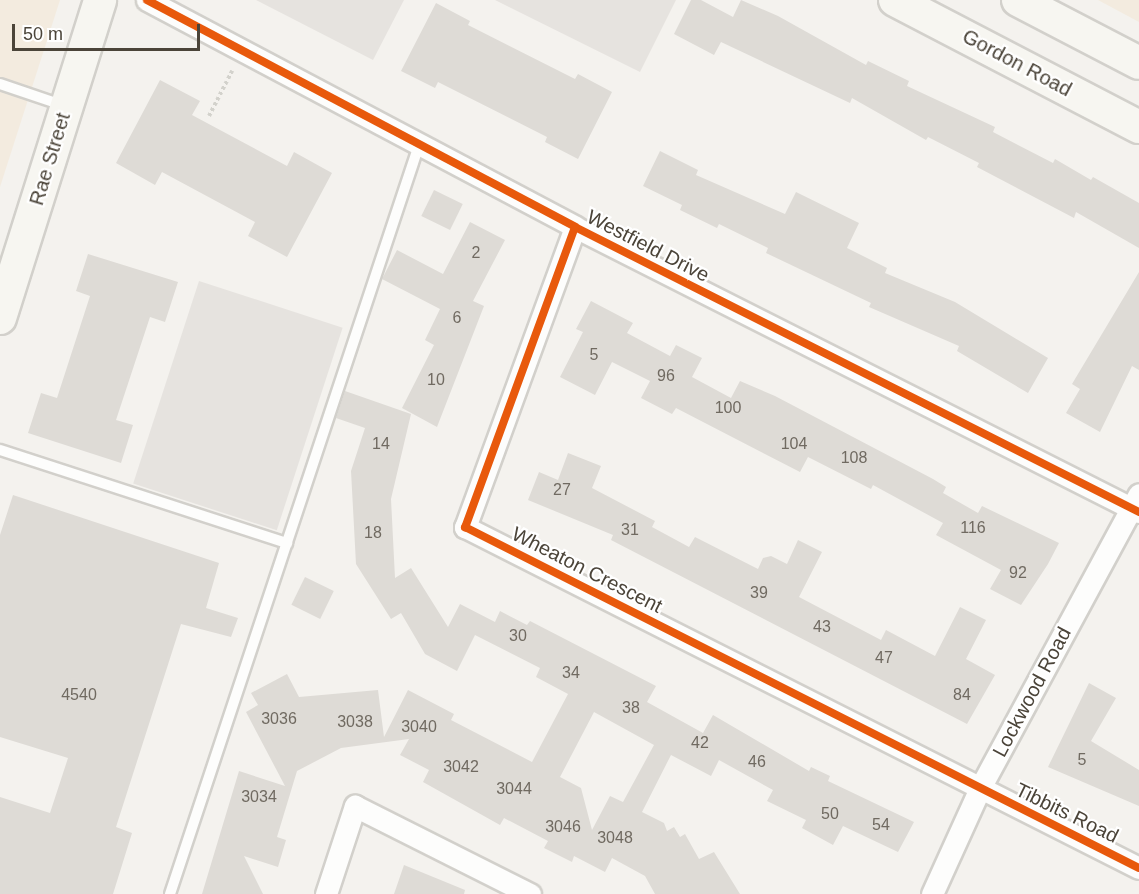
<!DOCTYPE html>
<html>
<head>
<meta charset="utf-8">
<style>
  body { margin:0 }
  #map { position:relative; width:1139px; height:894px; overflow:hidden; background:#f4f2ee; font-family:Arial,sans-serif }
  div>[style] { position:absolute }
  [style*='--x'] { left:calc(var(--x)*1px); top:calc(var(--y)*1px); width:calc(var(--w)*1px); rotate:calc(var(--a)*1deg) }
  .commercial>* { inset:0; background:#f3ebdf }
  .parking>* { inset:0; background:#e6e3df; transform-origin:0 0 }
  .building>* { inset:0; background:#dedbd6; transform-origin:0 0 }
  .path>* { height:4px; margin-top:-2px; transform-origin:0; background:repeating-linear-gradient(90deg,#d3d2cc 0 3px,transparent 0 6px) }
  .roads { filter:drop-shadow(2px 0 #d2d0cb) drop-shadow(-2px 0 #d2d0cb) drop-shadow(0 2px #d2d0cb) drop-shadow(0 -2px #d2d0cb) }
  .lane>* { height:10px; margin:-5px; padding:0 5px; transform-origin:5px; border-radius:5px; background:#fdfdfc }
  .street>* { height:21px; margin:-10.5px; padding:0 10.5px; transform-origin:10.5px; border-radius:10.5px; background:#fdfdfc }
  .secondary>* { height:32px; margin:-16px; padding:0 16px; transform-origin:16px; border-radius:16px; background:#f7f6f1 }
  .cycleway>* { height:8px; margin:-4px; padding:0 4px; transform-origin:4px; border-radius:4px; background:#e8590c }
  span { translate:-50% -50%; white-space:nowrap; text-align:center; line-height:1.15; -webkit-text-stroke:4.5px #fff; paint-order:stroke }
  .number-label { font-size:16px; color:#706a61 }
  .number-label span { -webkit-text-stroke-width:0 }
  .street-label { font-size:20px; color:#4b4439 }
  .scale { position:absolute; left:12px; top:24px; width:188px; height:27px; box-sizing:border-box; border:3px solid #4b4439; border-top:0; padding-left:8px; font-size:18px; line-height:21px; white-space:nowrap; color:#4b4439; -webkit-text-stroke:4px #fff; paint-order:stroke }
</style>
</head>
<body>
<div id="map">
  <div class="commercial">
    <div style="clip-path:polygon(0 0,60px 0,0 187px)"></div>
    <div style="clip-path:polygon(1098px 0,1139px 0,1139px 22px)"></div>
  </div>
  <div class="parking">
    <div style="clip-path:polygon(256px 0,404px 0,373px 60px)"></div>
    <div style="clip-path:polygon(495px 0,676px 0,640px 72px)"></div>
    <div style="left:199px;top:281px;width:151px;height:213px;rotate:18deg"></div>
  </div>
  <div class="building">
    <div style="clip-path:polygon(691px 0,701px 0,733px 17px,741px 0,778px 16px,866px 65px,868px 61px,909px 81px,907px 86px,995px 127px,993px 132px,1053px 163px,1055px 159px,1091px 180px,1093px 177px,1139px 203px,1139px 248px,1076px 212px,1074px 218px,977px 167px,979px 163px,928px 137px,926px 140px,852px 98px,850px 103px,721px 42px,714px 55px,674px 34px)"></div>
    <div style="clip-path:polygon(436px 3px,470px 21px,468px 25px,575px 79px,578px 74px,612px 92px,578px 159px,545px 142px,547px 137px,438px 82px,435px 88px,401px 71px)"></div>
    <div style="clip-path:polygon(160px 80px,200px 101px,192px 115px,287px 166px,294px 152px,332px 173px,287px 257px,248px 236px,255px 222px,162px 172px,155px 185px,116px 163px)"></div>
    <div style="clip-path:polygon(660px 151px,698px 170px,696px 175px,785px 214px,796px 192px,859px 223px,847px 248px,887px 268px,885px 273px,955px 302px,1048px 358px,1028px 393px,957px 351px,959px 346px,869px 307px,871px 303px,766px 253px,768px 248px,719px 224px,717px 228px,680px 210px,682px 205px,643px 186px)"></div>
    <div style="left:434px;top:190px;width:32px;height:29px;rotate:26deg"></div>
    <div style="clip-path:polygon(470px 222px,505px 240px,473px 301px,484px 306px,437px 427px,402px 408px,434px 345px,425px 340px,440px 309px,382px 279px,397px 250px,443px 274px)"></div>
    <div style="clip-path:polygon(88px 254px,178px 282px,165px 322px,150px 317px,116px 420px,133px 425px,121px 463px,28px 433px,41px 393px,57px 398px,90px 296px,76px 291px)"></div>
    <div style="clip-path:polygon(1139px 272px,1139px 370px,1132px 366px,1100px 432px,1066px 413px,1080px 389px,1072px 384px)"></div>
    <div style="clip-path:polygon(591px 301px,633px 323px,627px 333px,670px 356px,676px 345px,702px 358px,692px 377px,731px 398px,740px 381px,775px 396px,933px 479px,946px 487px,943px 493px,978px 513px,982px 506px,1059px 543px,1048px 564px,1021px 605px,990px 589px,1001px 570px,936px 535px,943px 523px,873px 485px,871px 489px,808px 457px,800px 472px,676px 408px,672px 414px,641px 398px,650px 381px,612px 362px,595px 395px,560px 377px,583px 332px,576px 329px)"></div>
    <div style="clip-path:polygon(evenodd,345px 391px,411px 414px,391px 499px,395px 578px,411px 568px,448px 627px,460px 604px,495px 622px,500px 611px,527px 625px,530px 621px,656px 686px,647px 702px,703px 733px,713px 715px,809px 771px,811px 767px,830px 776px,828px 781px,914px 822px,898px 852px,843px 826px,833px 845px,802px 828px,806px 820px,767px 801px,773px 790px,719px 760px,711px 776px,671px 755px,642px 812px,664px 823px,667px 831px,674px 827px,680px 837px,685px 834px,699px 859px,714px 852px,740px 894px,655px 894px,645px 876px,612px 858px,605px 872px,574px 856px,572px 862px,544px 848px,548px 841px,504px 818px,500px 825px,423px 782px,429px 770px,400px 755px,409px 739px,341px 748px,297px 771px,277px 837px,286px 840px,278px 867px,244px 856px,263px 894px,202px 894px,239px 771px,285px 786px,246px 712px,258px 705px,251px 693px,287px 674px,299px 697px,378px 690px,384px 737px,408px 690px,454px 714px,451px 720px,532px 762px,568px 694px,536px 677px,540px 668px,475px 635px,457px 671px,425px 654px,401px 613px,391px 619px,356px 564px,351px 471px,365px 428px,336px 418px,345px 391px,594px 712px,654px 745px,623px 802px,610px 796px,592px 830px,581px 788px,560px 777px,594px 712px)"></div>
    <div style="clip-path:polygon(568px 453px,601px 466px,592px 488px,655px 521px,652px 527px,689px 547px,695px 537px,758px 569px,763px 558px,771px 556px,787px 564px,798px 540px,822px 552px,799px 597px,881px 640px,886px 630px,935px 656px,960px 607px,986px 620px,966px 659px,995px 675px,967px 724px,611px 540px,613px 535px,528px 500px,539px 472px,558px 480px)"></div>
    <div style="clip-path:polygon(13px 495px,219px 563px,206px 608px,238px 618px,231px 637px,181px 624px,116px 827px,132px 833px,113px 894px,0 894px,0 797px,50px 813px,68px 758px,0 737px,0 535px)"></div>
    <div style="left:305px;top:577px;width:32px;height:31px;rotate:26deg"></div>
    <div style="clip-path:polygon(1089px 683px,1116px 698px,1091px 741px,1139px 770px,1139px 806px,1048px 767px)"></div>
    <div style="clip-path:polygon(404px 865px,465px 890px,464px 894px,394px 894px)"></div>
  </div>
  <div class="path">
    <div style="--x:209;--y:116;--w:51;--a:-62.9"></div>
  </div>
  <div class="roads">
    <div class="lane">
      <div style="--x:0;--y:84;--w:69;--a:18.7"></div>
      <div style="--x:0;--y:450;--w:302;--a:18"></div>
      <div style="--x:170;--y:894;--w:789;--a:-71.61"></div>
    </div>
    <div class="street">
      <div style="--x:147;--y:0;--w:484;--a:27.9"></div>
      <div style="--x:575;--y:227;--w:632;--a:26.81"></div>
      <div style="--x:575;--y:227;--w:320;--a:110.1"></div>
      <div style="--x:465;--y:527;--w:755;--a:26.84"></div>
      <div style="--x:326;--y:894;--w:93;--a:-71.8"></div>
      <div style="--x:355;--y:806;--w:196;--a:26.7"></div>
      <div style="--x:932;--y:894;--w:116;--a:-65.6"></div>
      <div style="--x:980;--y:788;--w:334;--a:-61.6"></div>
    </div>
    <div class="secondary">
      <div style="--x:895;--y:0;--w:275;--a:27.5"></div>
      <div style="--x:1018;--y:0;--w:136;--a:27.5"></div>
      <div style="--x:0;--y:318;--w:333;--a:-72.5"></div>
    </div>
  </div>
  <div class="cycleway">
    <div style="--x:147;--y:0;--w:484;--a:27.9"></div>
    <div style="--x:575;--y:227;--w:632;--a:26.81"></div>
    <div style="--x:575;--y:227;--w:320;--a:110.1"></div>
    <div style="--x:465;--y:527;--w:755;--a:26.84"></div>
  </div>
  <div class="number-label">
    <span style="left:476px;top:253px">2</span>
    <span style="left:457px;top:318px">6</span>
    <span style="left:594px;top:355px">5</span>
    <span style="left:666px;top:376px">96</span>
    <span style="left:436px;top:380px">10</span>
    <span style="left:728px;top:408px">100</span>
    <span style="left:381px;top:444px">14</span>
    <span style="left:794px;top:444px">104</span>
    <span style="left:854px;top:458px">108</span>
    <span style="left:562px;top:490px">27</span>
    <span style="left:973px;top:528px">116</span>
    <span style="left:630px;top:530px">31</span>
    <span style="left:373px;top:533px">18</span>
    <span style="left:1018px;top:573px">92</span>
    <span style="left:759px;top:593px">39</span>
    <span style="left:822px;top:627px">43</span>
    <span style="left:518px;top:636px">30</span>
    <span style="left:884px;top:658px">47</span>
    <span style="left:571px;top:673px">34</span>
    <span style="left:79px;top:695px">4540</span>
    <span style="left:962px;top:695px">84</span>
    <span style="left:631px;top:708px">38</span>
    <span style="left:279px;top:719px">3036</span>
    <span style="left:355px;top:722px">3038</span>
    <span style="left:419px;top:727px">3040</span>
    <span style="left:700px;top:743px">42</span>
    <span style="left:1082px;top:760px">5</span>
    <span style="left:757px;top:762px">46</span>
    <span style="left:461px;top:767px">3042</span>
    <span style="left:514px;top:789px">3044</span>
    <span style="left:259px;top:797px">3034</span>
    <span style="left:830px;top:814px">50</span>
    <span style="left:881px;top:825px">54</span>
    <span style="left:563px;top:827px">3046</span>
    <span style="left:615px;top:838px">3048</span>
  </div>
  <div class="street-label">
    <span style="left:1017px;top:63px;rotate:28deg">Gordon Road</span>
    <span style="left:50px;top:159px;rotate:-73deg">Rae Street</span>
    <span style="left:648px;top:246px;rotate:27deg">Westfield Drive</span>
    <span style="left:587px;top:570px;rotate:27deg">Wheaton Crescent</span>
    <span style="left:1032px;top:692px;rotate:-62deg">Lockwood Road</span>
    <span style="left:1067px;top:813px;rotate:26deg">Tibbits Road</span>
  </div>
  <div class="scale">50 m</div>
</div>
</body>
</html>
